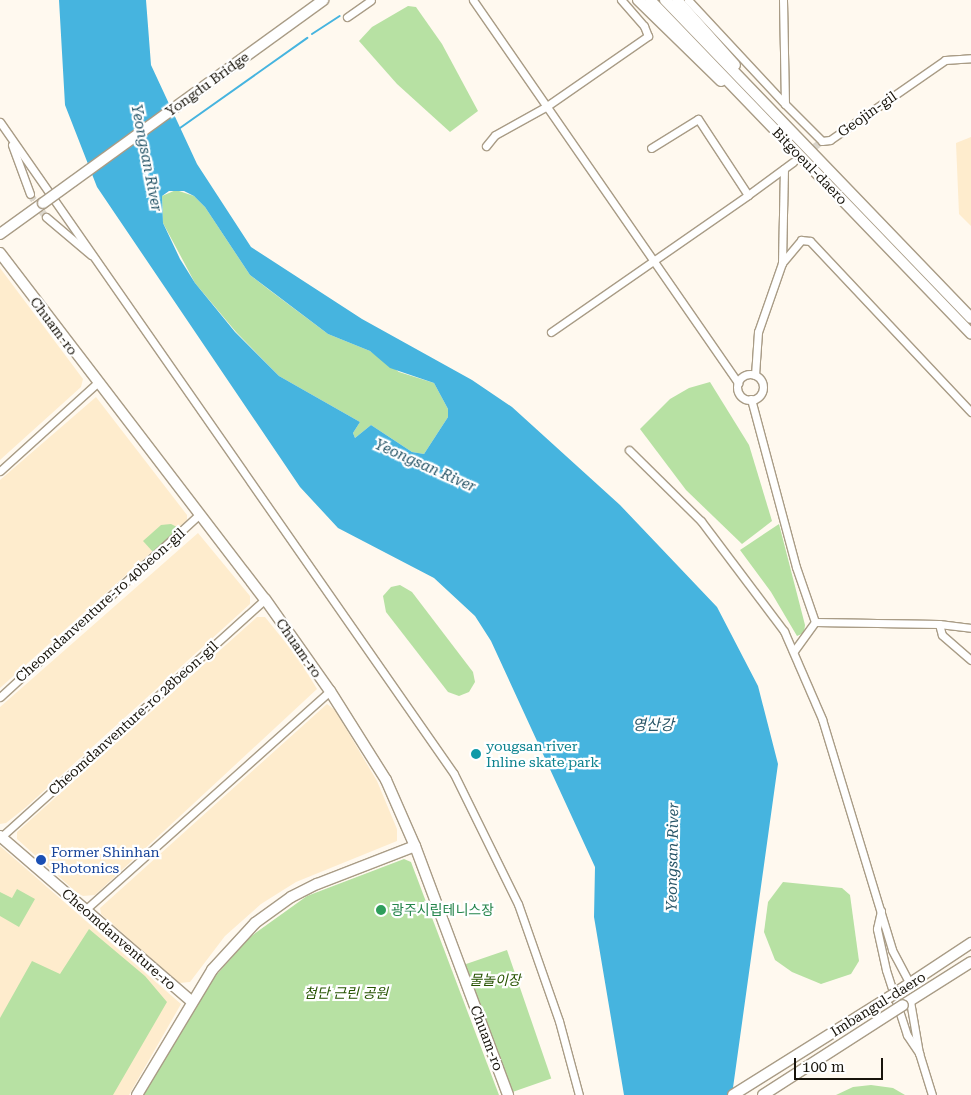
<!DOCTYPE html>
<html>
<head>
<meta charset="utf-8">
<style>
  body { margin:0 }
  #map { position:relative; width:971px; height:1095px; overflow:hidden; background:#fff9ef; font-family:"Roboto Serif","Noto Sans KR",serif }
  div>[style] { position:absolute }
  [style*='--x'] { left:calc(var(--x)*1px); top:calc(var(--y)*1px); width:calc(var(--w)*1px); rotate:calc(var(--a)*1deg) }
  .built>* { inset:0; background:#feeccd }
  .green>* { inset:0; background:#b7e1a3; transform-origin:0 0 }
  .water>* { inset:0; background:#46b4df }
  .stream>* { height:2px; margin:-1px; padding:0 1px; transform-origin:1px; border-radius:1px; background:#46b4df }
  .street-tunnel>* { height:7px; margin-top:-3.5px; transform-origin:0; background:repeating-linear-gradient(90deg,#dcd7cd 0 7px,transparent 0 10.5px) }
  .roads { filter:drop-shadow(1px 0 #a99c86) drop-shadow(-1px 0 #a99c86) drop-shadow(0 1px #a99c86) drop-shadow(0 -1px #a99c86) }
  .street>* { height:7px; margin:-3.5px; padding:0 3.5px; transform-origin:3.5px; border-radius:3.5px; background:#fff }
  .street>.ring { margin:-3.5px; padding:0; box-sizing:content-box; background:none; border:7px solid #fff; border-radius:50% }
  .secondary>* { height:10px; margin:-5px; padding:0 5px; transform-origin:5px; border-radius:5px; background:#fff }
  .bridges { filter:drop-shadow(1px 0 #a99c86) drop-shadow(-1px 0 #a99c86) drop-shadow(0 1px #a99c86) drop-shadow(0 -1px #a99c86) }
  .secondary-bridge>* { height:10px; margin:-5px; padding:0 5px; transform-origin:5px; border-radius:5px; background:#fff }
  .dots>* { width:14px; height:14px; translate:-50% -50%; box-sizing:border-box; border:2px solid #fff; border-radius:50% }
  span { translate:-50% -50%; white-space:nowrap; text-align:center; line-height:1.15; -webkit-text-stroke:4.5px #fff; paint-order:stroke }
  .street-label { font-size:14px; color:#18140b }
  .culture-label { font-size:14px; color:#0d838f }
  .left { translate:0 -50%; text-align:left }
  .transit-label { font-size:14px; color:#164399 }
  .leisure-label { font-size:14px; color:#27864d }
  .park-label { font-size:14px; color:#265300; font-style:italic }
  .water-label { font-size:15px; color:#275567; font-style:italic }
  .scale { position:absolute; left:794px; top:1058px; width:89px; height:22px; box-sizing:border-box; border:2px solid #18140b; border-top:0; padding-left:6px; font-size:15px; line-height:18px; white-space:nowrap; color:#18140b; -webkit-text-stroke:4px #fff; paint-order:stroke }
</style>
</head>
<body>
<div id="map">
  <div class="built">
    <div style="clip-path:polygon(971px 137px,971px 226px,959px 214px,956px 143px)"></div>
    <div style="clip-path:polygon(0 268px,83px 379px,81px 387px,0 460px)"></div>
    <div style="clip-path:polygon(96px 397px,187px 515px,187px 520px,0 688px,0 480px)"></div>
    <div style="clip-path:polygon(198px 533px,250px 596px,250px 604px,25px 808px,6px 823px,0 824px,0 707px)"></div>
    <div style="clip-path:polygon(257px 617px,265px 617px,298px 658px,317px 689px,95px 895px,83px 896px,76px 892px,17px 839px,17px 832px)"></div>
    <div style="clip-path:polygon(327px 704px,335px 710px,377px 781px,397px 829px,397px 841px,296px 882px,261px 904px,225px 936px,190px 982px,179px 983px,101px 914px,100px 908px)"></div>
    <div style="clip-path:polygon(0 846px,181px 1004px,129px 1095px,0 1095px)"></div>
  </div>
  <div class="green">
    <div style="clip-path:polygon(408px 6px,416px 7px,442px 44px,478px 111px,450px 132px,397px 84px,359px 41px,372px 27px)"></div>
    <div style="clip-path:polygon(176px 190px,194px 196px,205px 207px,250px 275px,268px 289px,328px 334px,370px 351px,399px 372px,434px 383px,448px 409px,448px 417px,424px 454px,412px 452px,371px 425px,355px 438px,353px 433px,360px 422px,279px 376px,236px 332px,195px 283px,163px 223px,162px 196px)"></div>
    <div style="clip-path:polygon(710px 382px,749px 445px,772px 521px,742px 544px,686px 490px,640px 429px,670px 399px,689px 388px)"></div>
    <div style="clip-path:polygon(171px 524px,179px 528px,153px 552px,143px 541px,161px 525px)"></div>
    <div style="clip-path:polygon(779px 524px,805px 625px,804px 633px,797px 636px,771px 592px,740px 550px)"></div>
    <div style="clip-path:polygon(400px 585px,412px 592px,473px 672px,475px 682px,469px 692px,459px 696px,448px 692px,386px 612px,383px 596px,391px 587px)"></div>
    <div style="clip-path:polygon(404px 859px,411px 862px,499px 1095px,143px 1095px,211px 981px,250px 937px,307px 896px)"></div>
    <div style="clip-path:polygon(783px 882px,842px 888px,850px 895px,859px 961px,851px 974px,821px 984px,792px 972px,775px 960px,764px 932px,768px 902px)"></div>
    <div style="clip-path:polygon(17px 889px,35px 899px,19px 927px,0 916px,0 892px,12px 898px)"></div>
    <div style="clip-path:polygon(89px 929px,145px 976px,167px 1002px,113px 1095px,0 1095px,0 1018px,32px 961px,60px 974px)"></div>
    <div style="left:507px;top:950px;width:136px;height:44px;rotate:71deg"></div>
    <div style="clip-path:polygon(871px 1085px,893px 1088px,905px 1095px,836px 1095px,853px 1087px)"></div>
  </div>
  <div class="water">
    <div style="clip-path:polygon(evenodd,59px 0,146px 0,151px 65px,197px 164px,251px 247px,362px 319px,472px 380px,512px 407px,620px 505px,717px 607px,758px 686px,778px 764px,732px 1095px,624px 1095px,594px 917px,595px 867px,491px 641px,475px 616px,434px 578px,338px 528px,300px 487px,97px 187px,65px 105px,59px 0,169px 191px,184px 191px,194px 196px,205px 207px,250px 275px,328px 334px,370px 351px,390px 368px,434px 383px,448px 409px,448px 417px,424px 454px,412px 452px,371px 425px,355px 438px,353px 433px,360px 422px,279px 376px,235px 332px,195px 283px,180px 259px,163px 223px,162px 196px,169px 191px)"></div>
  </div>
  <div class="stream">
    <div style="--x:312;--y:34;--w:33;--a:-33"></div>
    <div style="--x:180;--y:128;--w:156;--a:-35.3"></div>
  </div>
  <div class="street-tunnel">
    <div style="--x:798;--y:159;--w:30;--a:-37"></div>
    <div style="--x:30;--y:194;--w:28;--a:55"></div>
  </div>
  <div class="roads">
    <div class="street">
      <div style="--x:473;--y:0;--w:466;--a:55.3"></div>
      <div style="--x:688;--y:0;--w:142;--a:47"></div>
      <div style="--x:783;--y:0;--w:104;--a:88.9"></div>
      <div style="--x:785;--y:104;--w:52;--a:45"></div>
      <div style="--x:822;--y:141;--w:8;--a:-7"></div>
      <div style="--x:830;--y:140;--w:140;--a:-34.8"></div>
      <div style="--x:945;--y:60;--w:26;--a:-4"></div>
      <div style="--x:347;--y:17;--w:29;--a:-35"></div>
      <div style="--x:0;--y:122;--w:794;--a:55.15"></div>
      <div style="--x:454;--y:774;--w:145;--a:63.8"></div>
      <div style="--x:518;--y:904;--w:124;--a:70.7"></div>
      <div style="--x:559;--y:1021;--w:77;--a:74.9"></div>
      <div style="--x:12;--y:145;--w:52;--a:69.8"></div>
      <div style="--x:486;--y:146;--w:14;--a:-51"></div>
      <div style="--x:495;--y:135;--w:60;--a:-29.1"></div>
      <div style="--x:547;--y:106;--w:123;--a:-34.7"></div>
      <div style="--x:648;--y:36;--w:11;--a:-112"></div>
      <div style="--x:644;--y:26;--w:35;--a:-131"></div>
      <div style="--x:748;--y:195;--w:56;--a:-36.3"></div>
      <div style="--x:46;--y:217;--w:59;--a:40.2"></div>
      <div style="--x:782;--y:263;--w:30;--a:-50"></div>
      <div style="--x:801;--y:240;--w:9;--a:6"></div>
      <div style="--x:810;--y:241;--w:235;--a:46.7"></div>
      <div style="--x:551;--y:332;--w:240;--a:-34.8"></div>
      <div style="--x:748;--y:195;--w:91;--a:-123.3"></div>
      <div style="--x:698;--y:119;--w:55;--a:148.3"></div>
      <div class="ring" style="left:737px;top:374px;width:19px;height:19px"></div>
      <div style="--x:755;--y:375;--w:43;--a:-86"></div>
      <div style="--x:758;--y:332;--w:73;--a:-70.8"></div>
      <div style="--x:782;--y:263;--w:94;--a:-88.8"></div>
      <div style="--x:751;--y:399;--w:174;--a:75"></div>
      <div style="--x:796;--y:567;--w:58;--a:70.9"></div>
      <div style="--x:815;--y:622;--w:36;--a:126"></div>
      <div style="--x:629;--y:450;--w:101;--a:44.6"></div>
      <div style="--x:701;--y:521;--w:138;--a:53"></div>
      <div style="--x:784;--y:631;--w:96;--a:66.6"></div>
      <div style="--x:822;--y:719;--w:241;--a:73.1"></div>
      <div style="--x:892;--y:950;--w:38;--a:62"></div>
      <div style="--x:0;--y:471;--w:132;--a:-42.2"></div>
      <div style="--x:815;--y:622;--w:124;--a:0.9"></div>
      <div style="--x:939;--y:624;--w:32;--a:7"></div>
      <div style="--x:939;--y:624;--w:11;--a:75"></div>
      <div style="--x:942;--y:635;--w:38;--a:41"></div>
      <div style="--x:0;--y:697;--w:271;--a:-42.5"></div>
      <div style="--x:1;--y:837;--w:355;--a:-42"></div>
      <div style="--x:85;--y:910;--w:329;--a:-41.8"></div>
      <div style="--x:881;--y:911;--w:18;--a:103"></div>
      <div style="--x:877;--y:929;--w:42;--a:77.6"></div>
      <div style="--x:886;--y:970;--w:68;--a:72.1"></div>
      <div style="--x:907;--y:1035;--w:22;--a:56"></div>
      <div style="--x:910;--y:1001;--w:53;--a:80.2"></div>
      <div style="--x:919;--y:1053;--w:44;--a:72.8"></div>
    </div>
    <div class="secondary">
      <div style="--x:638;--y:0;--w:116;--a:44.3"></div>
      <div style="--x:650;--y:0;--w:463;--a:46.1"></div>
      <div style="--x:665;--y:0;--w:441;--a:46.1"></div>
      <div style="--x:677;--y:0;--w:87;--a:48.3"></div>
      <div style="--x:0;--y:234;--w:53;--a:-35.8"></div>
      <div style="--x:0;--y:253;--w:436;--a:52.6"></div>
      <div style="--x:265;--y:599;--w:113;--a:54.8"></div>
      <div style="--x:330;--y:691;--w:105;--a:57.8"></div>
      <div style="--x:386;--y:780;--w:72;--a:66.3"></div>
      <div style="--x:415;--y:846;--w:266;--a:69.5"></div>
      <div style="--x:0;--y:836;--w:254;--a:40.8"></div>
      <div style="--x:897;--y:992;--w:89;--a:-33.5"></div>
      <div style="--x:903;--y:1005;--w:80;--a:-32.3"></div>
      <div style="--x:137;--y:1095;--w:146;--a:-59"></div>
      <div style="--x:212;--y:970;--w:64;--a:-47.5"></div>
      <div style="--x:255;--y:923;--w:44;--a:-35.8"></div>
      <div style="--x:291;--y:897;--w:29;--a:-27"></div>
      <div style="--x:317;--y:884;--w:105;--a:-21.2"></div>
    </div>
  </div>
  <div class="bridges">
    <div class="secondary-bridge">
      <div style="--x:43;--y:203;--w:346;--a:-35.9"></div>
      <div style="--x:733;--y:1095;--w:194;--a:-32.1"></div>
      <div style="--x:763;--y:1095;--w:166;--a:-32.7"></div>
    </div>
  </div>
  <div class="dots">
    <div style="left:476px;top:754px;background:#0f9aa8"></div>
    <div style="left:41px;top:860px;background:#1a4fb4"></div>
    <div style="left:381px;top:910px;background:#2e9e5b"></div>
  </div>
  <div class="street-label">
    <span style="left:207px;top:84px;rotate:-36deg">Yongdu Bridge</span>
    <span style="left:867px;top:114px;rotate:-35deg">Geojin-gil</span>
    <span style="left:810px;top:166px;rotate:46deg">Bitgoeul-daero</span>
    <span style="left:54px;top:326px;rotate:53deg">Chuam-ro</span>
    <span style="left:100px;top:605px;rotate:-42deg">Cheomdanventure-ro 40beon-gil</span>
    <span style="left:299px;top:648px;rotate:55deg">Chuam-ro</span>
    <span style="left:133px;top:718px;rotate:-42deg">Cheomdanventure-ro 28beon-gil</span>
    <span style="left:119px;top:939px;rotate:41deg">Cheomdanventure-ro</span>
    <span style="left:878px;top:1004px;rotate:-32deg">Imbangul-daero</span>
    <span style="left:487px;top:1038px;rotate:69deg">Chuam-ro</span>
  </div>
  <div class="culture-label">
    <span class="left" style="left:486px;top:754px">yougsan river<br>Inline skate park</span>
  </div>
  <div class="transit-label">
    <span class="left" style="left:51px;top:860px">Former Shinhan<br>Photonics</span>
  </div>
  <div class="leisure-label">
    <span class="left" style="left:391px;top:910px">광주시립테니스장</span>
  </div>
  <div class="park-label">
    <span style="left:495px;top:980px">물놀이장</span>
    <span style="left:346px;top:993px">첨단 근린 공원</span>
  </div>
  <div class="water-label">
    <span style="left:146px;top:158px;rotate:79deg">Yeongsan River</span>
    <span style="left:425px;top:466px;rotate:24deg">Yeongsan River</span>
    <span style="left:653px;top:726px">영산강</span>
    <span style="left:673px;top:857px;rotate:-89deg">Yeongsan River</span>
  </div>
  <div class="scale">100 m</div>
</div>
</body>
</html>
